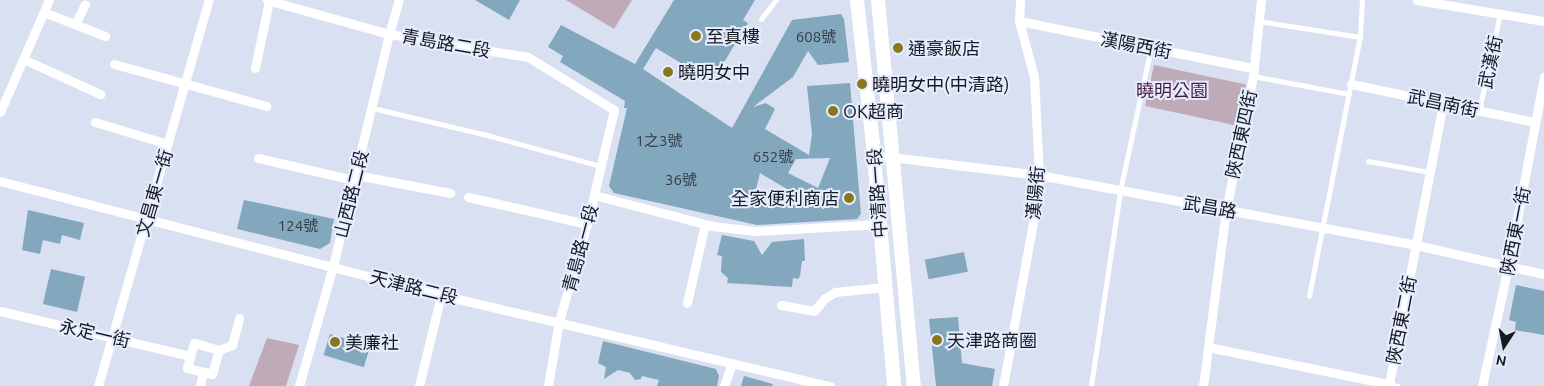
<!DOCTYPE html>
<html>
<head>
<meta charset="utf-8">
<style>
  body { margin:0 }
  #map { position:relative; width:1544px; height:386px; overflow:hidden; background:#d8e0f2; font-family:Ubuntu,"Noto Sans TC",sans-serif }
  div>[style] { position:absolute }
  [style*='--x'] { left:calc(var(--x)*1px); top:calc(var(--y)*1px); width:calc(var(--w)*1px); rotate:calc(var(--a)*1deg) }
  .green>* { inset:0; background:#bfaab8; transform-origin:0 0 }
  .building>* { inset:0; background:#83a7bc; transform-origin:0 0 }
  .service>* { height:4.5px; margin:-2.25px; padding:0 2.25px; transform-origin:2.25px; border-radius:2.25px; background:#fff }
  .minor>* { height:9px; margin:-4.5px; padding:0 4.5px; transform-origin:4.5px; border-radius:4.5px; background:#fff }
  .primary>* { height:14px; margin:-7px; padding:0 7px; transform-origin:7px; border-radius:7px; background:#fff }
  .dots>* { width:14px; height:14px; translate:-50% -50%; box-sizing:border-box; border:2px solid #e6edff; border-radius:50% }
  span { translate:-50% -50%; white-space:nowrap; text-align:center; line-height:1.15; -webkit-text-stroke:4px #e6edff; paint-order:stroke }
  .number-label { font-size:15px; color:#313c46 }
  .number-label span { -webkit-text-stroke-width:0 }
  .poi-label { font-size:18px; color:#16191f }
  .left { translate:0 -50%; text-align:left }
  .right { translate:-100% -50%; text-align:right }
  .street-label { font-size:18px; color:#16191f }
  .park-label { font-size:18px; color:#471c3d }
  .north { position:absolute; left:1479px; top:321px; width:50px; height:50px; -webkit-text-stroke:4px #e6edff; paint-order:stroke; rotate:191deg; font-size:14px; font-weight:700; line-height:20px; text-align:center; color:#16191f }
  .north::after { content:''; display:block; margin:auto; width:18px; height:22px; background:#16191f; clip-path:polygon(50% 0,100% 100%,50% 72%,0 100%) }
</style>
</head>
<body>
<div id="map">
  <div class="green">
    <div style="clip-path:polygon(566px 0,632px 0,614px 29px)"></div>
    <div style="left:1154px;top:65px;width:94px;height:42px;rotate:12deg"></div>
    <div style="clip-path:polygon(267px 338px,299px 345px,286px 386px,249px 386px)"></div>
  </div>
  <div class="building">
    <div style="clip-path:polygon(475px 0,520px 0,509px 20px)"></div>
    <div style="clip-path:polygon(evenodd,674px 0,755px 0,743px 20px,748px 23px,712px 82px,656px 48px,643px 69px,732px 128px,792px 20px,841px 14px,844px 19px,849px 62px,818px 65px,808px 51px,793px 77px,753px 107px,766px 103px,775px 109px,765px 129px,809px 155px,812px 134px,807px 86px,850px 83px,861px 214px,857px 219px,757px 225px,614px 193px,609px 186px,627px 108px,624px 108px,625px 101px,560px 62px,563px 56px,548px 47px,561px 25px,635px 64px,674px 0,830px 158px,818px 188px,788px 173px,796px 159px,830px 158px,674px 0,760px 173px,792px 192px,784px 205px,772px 205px,753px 201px,760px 173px)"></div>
    <div style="clip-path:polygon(244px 200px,334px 219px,330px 243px,320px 249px,237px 229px)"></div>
    <div style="clip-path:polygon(28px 210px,84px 223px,80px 240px,62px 235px,60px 244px,43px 240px,40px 254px,22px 250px)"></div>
    <div style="clip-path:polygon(722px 235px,754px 241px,762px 255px,772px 242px,804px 239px,805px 261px,802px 261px,800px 276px,798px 279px,793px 278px,792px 287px,727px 283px,728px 278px,721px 272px,722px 256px,717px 255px)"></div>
    <div style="left:964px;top:252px;width:20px;height:40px;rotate:79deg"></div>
    <div style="left:51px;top:269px;width:35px;height:36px;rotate:13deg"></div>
    <div style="clip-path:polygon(1516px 285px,1544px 291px,1544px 335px,1515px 330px,1516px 322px,1509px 320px)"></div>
    <div style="clip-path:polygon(958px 317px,962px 363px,995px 369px,992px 386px,936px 386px,929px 319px)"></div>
    <div style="left:330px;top:334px;width:42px;height:22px;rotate:17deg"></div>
    <div style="clip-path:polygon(603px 341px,716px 369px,719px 376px,717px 386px,657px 386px,659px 380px,642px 376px,641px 379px,635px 380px,630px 373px,618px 370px,604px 379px,606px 367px,598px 363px)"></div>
    <div style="clip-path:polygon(744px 376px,773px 384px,772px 386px,741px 386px)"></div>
  </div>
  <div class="service">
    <div style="--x:761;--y:19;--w:24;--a:-52"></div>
    <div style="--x:1259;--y:21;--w:102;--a:9"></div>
    <div style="--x:1253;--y:76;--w:98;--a:10.6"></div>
    <div style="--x:373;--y:108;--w:113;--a:13.3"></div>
    <div style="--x:483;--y:134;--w:122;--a:15.2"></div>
    <div style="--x:1479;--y:111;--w:99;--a:-77.8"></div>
    <div style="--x:1368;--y:161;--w:63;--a:10.1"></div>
    <div style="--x:1309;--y:296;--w:264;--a:-78.9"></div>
    <div style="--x:1360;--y:37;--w:37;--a:-87"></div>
    <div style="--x:1389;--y:384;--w:9;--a:13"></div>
    <div style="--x:1091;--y:386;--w:197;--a:-81.5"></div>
    <div style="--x:1120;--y:191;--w:146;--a:-77.8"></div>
  </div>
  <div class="minor">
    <div style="--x:267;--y:0;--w:127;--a:15.6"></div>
    <div style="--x:389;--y:34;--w:141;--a:9.4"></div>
    <div style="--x:528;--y:57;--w:101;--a:31.6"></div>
    <div style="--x:614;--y:110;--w:117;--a:103.3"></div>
    <div style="--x:587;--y:224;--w:101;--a:106.1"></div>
    <div style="--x:559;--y:321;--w:66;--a:99.6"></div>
    <div style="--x:1417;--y:0;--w:129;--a:9.4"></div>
    <div style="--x:44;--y:12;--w:66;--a:21.5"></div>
    <div style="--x:1019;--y:21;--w:239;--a:11.4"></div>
    <div style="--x:75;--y:24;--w:22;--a:-63"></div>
    <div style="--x:23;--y:59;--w:85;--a:24.4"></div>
    <div style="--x:114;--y:64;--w:158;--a:15.4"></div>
    <div style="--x:255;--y:68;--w:68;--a:-78.2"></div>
    <div style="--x:1351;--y:84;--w:188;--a:11.7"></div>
    <div style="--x:0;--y:112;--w:122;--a:-66.4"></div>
    <div style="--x:95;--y:122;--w:76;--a:16.8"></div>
    <div style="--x:874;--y:155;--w:166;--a:6.9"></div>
    <div style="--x:1039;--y:175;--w:383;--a:10.5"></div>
    <div style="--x:1416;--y:245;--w:131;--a:12.8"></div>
    <div style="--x:258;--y:158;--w:98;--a:12.9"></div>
    <div style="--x:356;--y:175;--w:96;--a:10.8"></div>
    <div style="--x:0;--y:181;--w:455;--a:14.5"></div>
    <div style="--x:441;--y:295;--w:400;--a:13.2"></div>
    <div style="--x:594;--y:195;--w:122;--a:14.7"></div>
    <div style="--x:712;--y:226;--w:44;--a:6.5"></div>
    <div style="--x:756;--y:231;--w:123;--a:-3.3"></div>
    <div style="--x:468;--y:197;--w:122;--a:12.8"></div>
    <div style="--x:687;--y:303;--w:81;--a:-77.2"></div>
    <div style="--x:781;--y:305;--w:34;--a:10"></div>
    <div style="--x:814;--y:311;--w:17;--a:-50"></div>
    <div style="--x:825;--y:298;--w:12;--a:-31"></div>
    <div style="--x:835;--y:292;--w:51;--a:-5.6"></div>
    <div style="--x:0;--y:311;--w:195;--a:13.3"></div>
    <div style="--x:1208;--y:347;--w:185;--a:11.6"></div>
    <div style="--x:1389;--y:384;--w:286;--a:-79.1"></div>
    <div style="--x:219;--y:350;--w:26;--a:-164"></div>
    <div style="--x:194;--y:343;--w:26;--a:106"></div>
    <div style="--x:187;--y:368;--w:26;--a:13"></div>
    <div style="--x:212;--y:374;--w:25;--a:-74"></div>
    <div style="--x:219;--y:350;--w:14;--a:-21"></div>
    <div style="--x:232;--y:345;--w:28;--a:-75"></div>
    <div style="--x:98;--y:386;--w:402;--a:-74"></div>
    <div style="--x:200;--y:386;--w:14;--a:-78"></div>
    <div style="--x:299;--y:386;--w:125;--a:-74.2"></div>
    <div style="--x:333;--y:266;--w:239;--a:-76.4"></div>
    <div style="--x:389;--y:34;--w:35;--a:-74"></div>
    <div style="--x:419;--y:386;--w:94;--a:-76.4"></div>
    <div style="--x:724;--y:386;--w:24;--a:-71"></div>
    <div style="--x:1003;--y:386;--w:178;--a:-79.6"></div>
    <div style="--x:1035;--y:211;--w:36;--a:-84"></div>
    <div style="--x:1039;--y:175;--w:98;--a:-92.9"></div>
    <div style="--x:1034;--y:77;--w:58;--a:-105"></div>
    <div style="--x:1019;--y:21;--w:21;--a:-87"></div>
    <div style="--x:1203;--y:386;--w:177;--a:-82.6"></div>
    <div style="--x:1226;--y:210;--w:137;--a:-78.6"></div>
    <div style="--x:1253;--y:76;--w:76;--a:-84"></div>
    <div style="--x:1482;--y:386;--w:122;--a:-77.7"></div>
    <div style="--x:1508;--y:267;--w:194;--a:-79.3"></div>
  </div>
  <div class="primary">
    <div style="--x:857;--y:0;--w:145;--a:83.7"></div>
    <div style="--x:873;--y:144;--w:243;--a:85"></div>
    <div style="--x:878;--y:0;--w:388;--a:84.7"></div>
  </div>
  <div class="dots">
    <div style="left:696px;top:36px;background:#8b761b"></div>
    <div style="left:898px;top:48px;background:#8b761b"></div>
    <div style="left:668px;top:72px;background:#8b761b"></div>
    <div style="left:862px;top:84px;background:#8b761b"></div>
    <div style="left:833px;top:111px;background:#8b761b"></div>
    <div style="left:849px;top:198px;background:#8b761b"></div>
    <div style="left:937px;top:340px;background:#8b761b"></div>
    <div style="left:335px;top:342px;background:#8b761b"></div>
  </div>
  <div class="number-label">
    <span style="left:816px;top:37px">608號</span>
    <span style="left:659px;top:141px">1之3號</span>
    <span style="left:773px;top:157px">652號</span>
    <span style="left:681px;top:180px">36號</span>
    <span style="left:298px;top:226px">124號</span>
  </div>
  <div class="poi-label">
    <span class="left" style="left:706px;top:36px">至真樓</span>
    <span class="left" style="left:908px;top:48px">通豪飯店</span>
    <span class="left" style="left:678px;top:72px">曉明女中</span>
    <span class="left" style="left:872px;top:84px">曉明女中(中清路)</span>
    <span class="left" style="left:843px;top:111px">OK超商</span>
    <span class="right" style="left:839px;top:198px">全家便利商店</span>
    <span class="left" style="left:947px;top:340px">天津路商圈</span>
    <span class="left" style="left:345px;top:342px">美廉社</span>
  </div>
  <div class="street-label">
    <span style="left:446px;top:43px;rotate:10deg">青島路二段</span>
    <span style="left:1136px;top:45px;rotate:11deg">漢陽西街</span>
    <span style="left:1490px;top:62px;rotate:-78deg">武漢街</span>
    <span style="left:1443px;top:103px;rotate:12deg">武昌南街</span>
    <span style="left:1241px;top:134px;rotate:-78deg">陜西東四街</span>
    <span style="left:154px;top:193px;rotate:-74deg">文昌東一街</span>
    <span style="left:877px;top:193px;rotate:-94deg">中清路一段</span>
    <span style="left:1035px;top:193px;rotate:-85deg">漢陽街</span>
    <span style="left:351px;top:194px;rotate:-76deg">山西路二段</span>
    <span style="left:1210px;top:207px;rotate:10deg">武昌路</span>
    <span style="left:1515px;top:231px;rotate:-79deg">陜西東一街</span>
    <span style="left:580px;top:248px;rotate:-75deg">青島路一段</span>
    <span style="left:414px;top:287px;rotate:14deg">天津路二段</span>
    <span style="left:1401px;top:320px;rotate:-79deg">陜西東二街</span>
    <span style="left:95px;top:333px;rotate:13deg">永定一街</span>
  </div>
  <div class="park-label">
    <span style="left:1172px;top:90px">曉明公園</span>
  </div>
  <div class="north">N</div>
</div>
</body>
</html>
